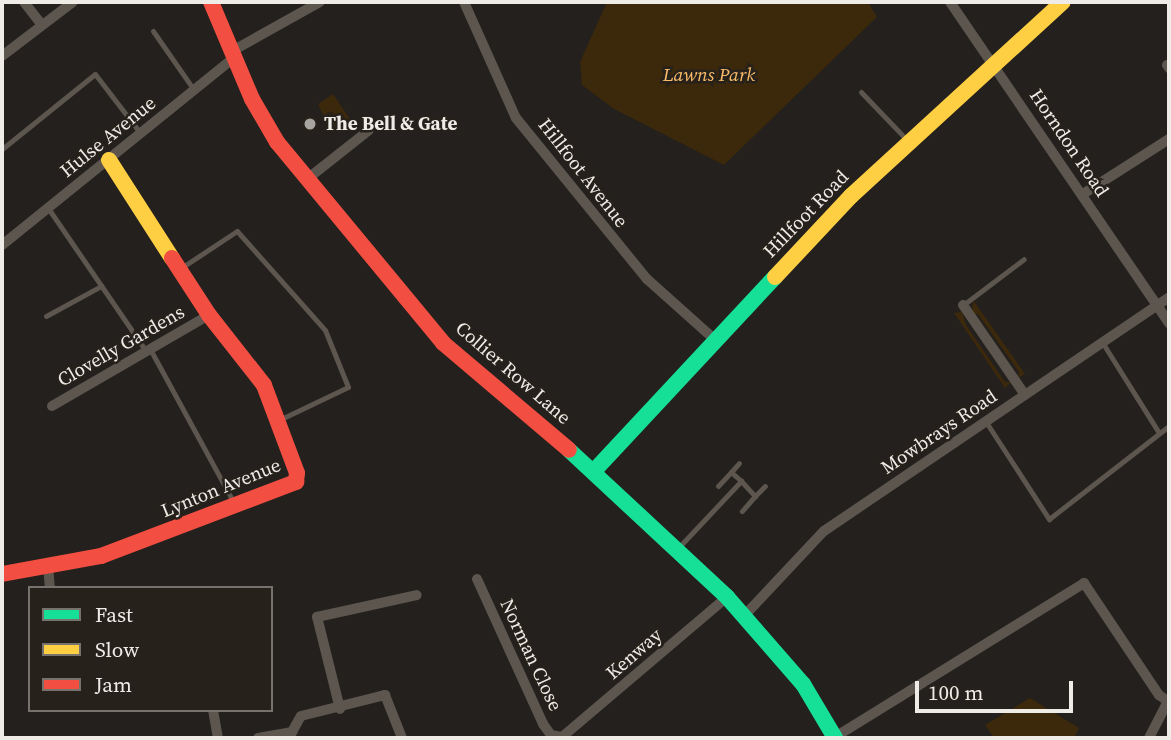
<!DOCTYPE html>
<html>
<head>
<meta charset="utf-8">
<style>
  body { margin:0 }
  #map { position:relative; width:1171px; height:740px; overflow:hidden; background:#23201d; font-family:"Source Serif 4",serif }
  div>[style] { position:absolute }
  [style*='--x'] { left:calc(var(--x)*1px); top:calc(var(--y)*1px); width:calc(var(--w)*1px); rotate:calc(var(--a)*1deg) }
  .green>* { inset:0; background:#3c280a }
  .lane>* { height:5px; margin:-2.5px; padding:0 2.5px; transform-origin:2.5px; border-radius:2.5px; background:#5c564f }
  .street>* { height:10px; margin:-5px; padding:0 5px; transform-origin:5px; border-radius:5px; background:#5c564f }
  .fast>* { height:16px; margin:-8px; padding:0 8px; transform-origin:8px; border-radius:8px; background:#16e098 }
  .slow>* { height:16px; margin:-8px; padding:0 8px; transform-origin:8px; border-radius:8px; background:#ffcf43 }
  .jam>* { height:16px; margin:-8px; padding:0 8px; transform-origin:8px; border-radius:8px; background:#f24e42 }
  .dots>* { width:19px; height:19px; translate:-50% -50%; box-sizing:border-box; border:4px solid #26211a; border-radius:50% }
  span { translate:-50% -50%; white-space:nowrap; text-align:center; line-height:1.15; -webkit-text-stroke:5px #26211a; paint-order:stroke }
  .park-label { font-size:19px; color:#fbbb69; font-style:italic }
  .poi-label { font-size:19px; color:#efece7; font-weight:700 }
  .left { translate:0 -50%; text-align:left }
  .street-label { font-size:19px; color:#efece7 }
  .frame { position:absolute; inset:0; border:4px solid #efece7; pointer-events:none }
  .legend { position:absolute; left:28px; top:586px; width:245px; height:126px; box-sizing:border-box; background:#26211a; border:2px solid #76726c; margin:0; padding:9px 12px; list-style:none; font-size:21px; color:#efece7 }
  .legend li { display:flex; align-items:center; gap:14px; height:35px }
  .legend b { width:35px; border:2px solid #76726c }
  .scale { position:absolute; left:915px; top:681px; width:158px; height:32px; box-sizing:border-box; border:4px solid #efece7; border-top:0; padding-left:9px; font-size:21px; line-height:24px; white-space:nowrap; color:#efece7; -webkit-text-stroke:5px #26211a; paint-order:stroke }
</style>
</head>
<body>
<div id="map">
  <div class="green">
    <div style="clip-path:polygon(607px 2px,868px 2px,877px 17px,724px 165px,614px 109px,582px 85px,580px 62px)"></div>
    <div style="clip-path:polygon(333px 94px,350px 119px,330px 130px,318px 104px)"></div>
    <div style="clip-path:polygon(973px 300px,1025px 374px,1018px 378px,1019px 372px,978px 314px,972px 314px)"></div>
    <div style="clip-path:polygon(962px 312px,966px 325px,1005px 382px,1011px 382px,1005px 388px,954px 313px)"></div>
    <div style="clip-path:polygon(1030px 698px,1079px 728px,1074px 738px,994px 738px,985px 725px)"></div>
  </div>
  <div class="lane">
    <div style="--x:153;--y:31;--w:72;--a:55.2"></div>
    <div style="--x:861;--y:92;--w:66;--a:46.2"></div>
    <div style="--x:2;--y:149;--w:119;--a:-38.9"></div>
    <div style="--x:95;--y:74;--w:76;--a:52.5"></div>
    <div style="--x:48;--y:208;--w:173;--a:55.6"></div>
    <div style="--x:181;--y:268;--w:67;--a:-33.5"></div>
    <div style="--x:237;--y:231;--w:132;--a:48.4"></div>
    <div style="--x:325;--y:330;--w:61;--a:68"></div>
    <div style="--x:348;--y:387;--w:76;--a:154.4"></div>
    <div style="--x:963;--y:305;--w:76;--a:-37"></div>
    <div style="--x:46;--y:316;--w:63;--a:-28.6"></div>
    <div style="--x:1102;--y:342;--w:107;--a:57.9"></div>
    <div style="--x:150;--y:349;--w:175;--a:61.4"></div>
    <div style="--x:986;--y:422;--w:116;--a:57"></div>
    <div style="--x:1049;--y:519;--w:152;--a:-37.8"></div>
    <div style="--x:731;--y:472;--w:12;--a:-48"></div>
    <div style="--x:718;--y:486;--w:19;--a:-47"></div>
    <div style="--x:731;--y:472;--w:13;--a:42"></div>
    <div style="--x:755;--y:496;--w:14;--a:-45"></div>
    <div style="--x:679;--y:547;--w:91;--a:-46.8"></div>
    <div style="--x:741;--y:481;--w:21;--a:47"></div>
    <div style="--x:755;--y:496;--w:20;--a:131"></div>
  </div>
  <div class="street">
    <div style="--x:24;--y:2;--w:29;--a:52"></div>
    <div style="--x:464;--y:2;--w:127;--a:65.9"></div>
    <div style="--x:516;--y:118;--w:208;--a:50.9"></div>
    <div style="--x:647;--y:279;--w:90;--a:41.8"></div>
    <div style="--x:950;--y:2;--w:389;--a:55.7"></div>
    <div style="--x:234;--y:50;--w:98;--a:-29.2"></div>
    <div style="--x:2;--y:56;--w:89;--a:-37.3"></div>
    <div style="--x:1167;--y:65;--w:4;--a:56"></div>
    <div style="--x:306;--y:180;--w:80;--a:-38.4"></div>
    <div style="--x:1083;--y:194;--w:102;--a:-32.6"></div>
    <div style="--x:2;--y:245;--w:301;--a:-38.9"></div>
    <div style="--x:963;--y:305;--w:109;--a:55.4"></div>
    <div style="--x:52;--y:406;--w:181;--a:-30.1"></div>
    <div style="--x:48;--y:566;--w:22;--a:85"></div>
    <div style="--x:477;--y:579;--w:159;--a:65.5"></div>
    <div style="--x:543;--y:724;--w:14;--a:54"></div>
    <div style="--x:551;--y:735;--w:11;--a:10"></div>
    <div style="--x:562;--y:737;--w:216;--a:-40.3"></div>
    <div style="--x:745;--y:615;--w:115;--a:-46.8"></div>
    <div style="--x:824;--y:531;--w:417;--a:-34.1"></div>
    <div style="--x:340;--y:709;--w:95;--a:-104"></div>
    <div style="--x:317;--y:617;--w:102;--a:-12.4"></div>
    <div style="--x:213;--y:710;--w:28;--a:80"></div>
    <div style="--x:292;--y:732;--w:18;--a:-61"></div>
    <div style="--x:301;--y:716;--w:87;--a:-14"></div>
    <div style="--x:385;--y:695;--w:46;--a:68.4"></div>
    <div style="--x:835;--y:737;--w:293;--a:-31.7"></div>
    <div style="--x:1084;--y:583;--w:135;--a:56.2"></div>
    <div style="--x:1159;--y:695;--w:12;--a:35"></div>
    <div style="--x:258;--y:738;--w:35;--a:-10"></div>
    <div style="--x:1149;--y:738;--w:42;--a:-62.8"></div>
  </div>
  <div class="fast">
    <div style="--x:569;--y:450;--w:216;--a:42.9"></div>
    <div style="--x:727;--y:597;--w:116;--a:48.9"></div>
    <div style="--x:803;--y:684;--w:63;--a:59.3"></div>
    <div style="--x:594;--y:471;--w:265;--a:-47"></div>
  </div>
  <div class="slow">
    <div style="--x:109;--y:160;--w:117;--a:57.3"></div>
    <div style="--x:775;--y:277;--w:111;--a:-46.8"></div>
    <div style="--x:851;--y:196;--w:287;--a:-42.5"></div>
  </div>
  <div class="jam">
    <div style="--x:211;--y:2;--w:105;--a:67.1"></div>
    <div style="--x:252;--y:99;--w:50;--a:59.8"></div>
    <div style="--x:277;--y:142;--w:261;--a:50.4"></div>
    <div style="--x:443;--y:343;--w:165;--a:40.3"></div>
    <div style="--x:2;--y:574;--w:101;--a:-10.3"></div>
    <div style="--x:101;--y:556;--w:209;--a:-20.8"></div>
    <div style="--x:296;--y:482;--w:9;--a:-84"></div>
    <div style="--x:297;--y:473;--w:94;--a:-110.6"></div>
    <div style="--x:264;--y:385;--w:89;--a:-128.2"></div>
    <div style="--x:209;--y:315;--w:68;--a:-123"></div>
  </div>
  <div class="dots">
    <div style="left:310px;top:124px;background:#a8a5a0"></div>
  </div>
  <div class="park-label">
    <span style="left:709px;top:75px">Lawns Park</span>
  </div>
  <div class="poi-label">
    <span class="left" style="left:324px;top:124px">The Bell &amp; Gate</span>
  </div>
  <div class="street-label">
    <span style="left:108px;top:137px;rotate:-39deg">Hulse Avenue</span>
    <span style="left:1069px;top:143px;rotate:56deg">Horndon Road</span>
    <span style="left:583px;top:173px;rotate:52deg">Hillfoot Avenue</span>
    <span style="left:806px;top:214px;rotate:-46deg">Hillfoot Road</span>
    <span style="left:121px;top:346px;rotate:-30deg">Clovelly Gardens</span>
    <span style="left:513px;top:373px;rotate:41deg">Collier Row Lane</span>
    <span style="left:939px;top:432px;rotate:-34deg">Mowbrays Road</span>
    <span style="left:221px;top:488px;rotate:-22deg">Lynton Avenue</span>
    <span style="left:634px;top:654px;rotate:-41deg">Kenway</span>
    <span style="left:531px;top:655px;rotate:65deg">Norman Close</span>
  </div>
  <div class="frame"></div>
  <ul class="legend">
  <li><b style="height:9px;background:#16e098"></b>Fast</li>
  <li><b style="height:9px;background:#ffcf43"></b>Slow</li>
  <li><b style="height:9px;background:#f24e42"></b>Jam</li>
  </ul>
  <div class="scale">100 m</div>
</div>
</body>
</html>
